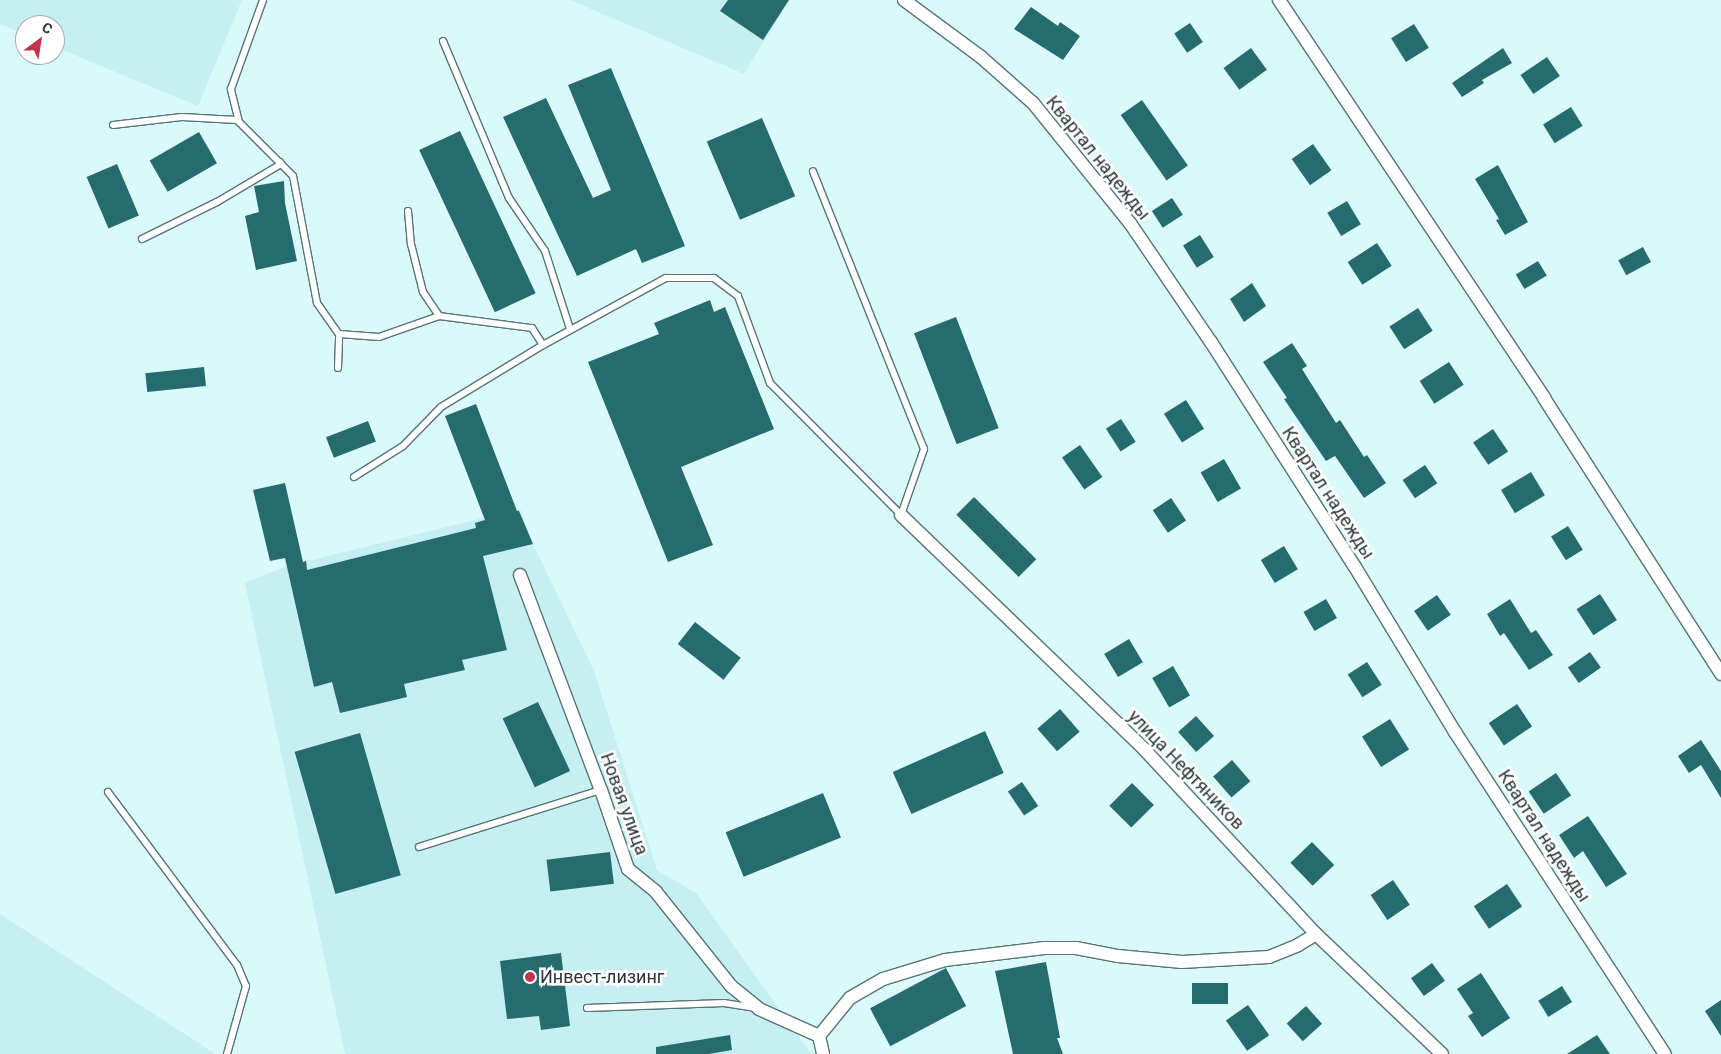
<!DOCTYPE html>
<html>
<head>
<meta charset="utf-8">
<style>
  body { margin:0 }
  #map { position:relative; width:1721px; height:1054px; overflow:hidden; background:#daf9fa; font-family:Roboto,sans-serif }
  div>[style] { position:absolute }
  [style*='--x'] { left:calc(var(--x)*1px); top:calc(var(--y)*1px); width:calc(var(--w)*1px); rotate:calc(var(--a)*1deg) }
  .built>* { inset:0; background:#c5eff0 }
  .building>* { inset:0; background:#266c6f; transform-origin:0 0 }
  .roads { filter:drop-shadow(1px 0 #587475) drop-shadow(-1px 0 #587475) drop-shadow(0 1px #587475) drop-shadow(0 -1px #587475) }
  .lane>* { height:6px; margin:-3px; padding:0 3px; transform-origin:3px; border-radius:3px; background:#fff }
  .street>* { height:12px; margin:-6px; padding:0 6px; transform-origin:6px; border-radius:6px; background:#fff }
  .dots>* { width:14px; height:14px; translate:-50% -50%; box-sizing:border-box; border:2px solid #fff; border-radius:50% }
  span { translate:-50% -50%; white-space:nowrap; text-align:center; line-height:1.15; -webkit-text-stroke:5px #fff; paint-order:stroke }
  .street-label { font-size:18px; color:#293536 }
  .poi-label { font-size:18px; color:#293536 }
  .left { translate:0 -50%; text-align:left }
  .north { position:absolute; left:15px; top:15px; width:50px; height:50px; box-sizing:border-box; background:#fff; border:1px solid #a9aeaf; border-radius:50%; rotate:31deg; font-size:14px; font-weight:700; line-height:20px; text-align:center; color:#293536 }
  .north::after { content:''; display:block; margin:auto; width:18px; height:22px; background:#c3334a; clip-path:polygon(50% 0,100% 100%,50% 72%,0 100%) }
</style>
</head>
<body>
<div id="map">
  <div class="built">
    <div style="clip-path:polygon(0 0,242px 0,198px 106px,55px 47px,55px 25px,25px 25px,25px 34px,0 24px)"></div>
    <div style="clip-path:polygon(570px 0,789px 0,744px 74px)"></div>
    <div style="clip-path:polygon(520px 509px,533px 544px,594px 671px,657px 870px,697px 894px,811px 1054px,345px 1054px,245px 583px,287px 566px)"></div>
    <div style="clip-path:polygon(0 914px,214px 1053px,213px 1054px,0 1054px)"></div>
  </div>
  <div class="building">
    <div style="clip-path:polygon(728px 0,789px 0,763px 40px,720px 11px)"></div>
    <div style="clip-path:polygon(1031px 7px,1058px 26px,1060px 22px,1080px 36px,1063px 60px,1014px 29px)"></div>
    <div style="left:1190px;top:23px;width:23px;height:19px;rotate:56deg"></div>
    <div style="left:1414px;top:24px;width:28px;height:27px;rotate:58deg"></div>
    <div style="left:1251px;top:48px;width:27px;height:34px;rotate:54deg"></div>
    <div style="clip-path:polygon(1503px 48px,1512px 63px,1482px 80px,1484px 83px,1462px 97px,1452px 83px)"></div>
    <div style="left:1547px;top:57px;width:23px;height:32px;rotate:56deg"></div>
    <div style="clip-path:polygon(611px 68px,685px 246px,642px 263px,636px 249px,577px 276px,503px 117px,546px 98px,593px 198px,611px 190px,568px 85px)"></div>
    <div style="left:1142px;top:100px;width:80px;height:26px;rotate:55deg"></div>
    <div style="left:1571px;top:107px;width:22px;height:33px;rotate:58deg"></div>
    <div style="left:762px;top:118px;width:85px;height:60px;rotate:67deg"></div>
    <div style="left:460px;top:131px;width:179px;height:45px;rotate:65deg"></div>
    <div style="left:199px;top:132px;width:36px;height:57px;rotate:60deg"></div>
    <div style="left:1313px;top:144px;width:32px;height:26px;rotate:55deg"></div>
    <div style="left:117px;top:164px;width:56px;height:33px;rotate:67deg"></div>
    <div style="clip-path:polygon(1498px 165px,1528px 222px,1505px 235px,1496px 220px,1499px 219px,1475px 179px)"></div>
    <div style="clip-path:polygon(284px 181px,285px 203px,297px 261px,256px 270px,245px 216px,259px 212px,254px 186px)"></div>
    <div style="left:1172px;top:198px;width:20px;height:24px;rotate:57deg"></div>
    <div style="left:1347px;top:201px;width:27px;height:23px;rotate:59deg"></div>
    <div style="left:1200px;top:235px;width:26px;height:20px;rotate:58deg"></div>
    <div style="left:1377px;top:243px;width:27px;height:35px;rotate:57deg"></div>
    <div style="left:1643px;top:247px;width:17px;height:28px;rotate:62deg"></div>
    <div style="left:1538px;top:261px;width:17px;height:26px;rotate:59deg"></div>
    <div style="clip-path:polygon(1252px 283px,1266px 306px,1244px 322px,1230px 299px)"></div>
    <div style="clip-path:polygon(710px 300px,714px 312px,725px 307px,774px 429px,681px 467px,713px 545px,668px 562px,588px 362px,659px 334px,654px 323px)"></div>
    <div style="left:1418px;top:308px;width:27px;height:34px;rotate:57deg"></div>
    <div style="left:956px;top:317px;width:119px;height:45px;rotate:69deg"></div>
    <div style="clip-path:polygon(1292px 343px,1307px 366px,1302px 369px,1336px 423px,1340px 420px,1364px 457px,1367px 455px,1386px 483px,1364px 498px,1335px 456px,1326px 461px,1284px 399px,1287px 398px,1263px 362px)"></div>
    <div style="left:1449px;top:362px;width:27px;height:35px;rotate:57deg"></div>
    <div style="left:204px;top:367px;width:19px;height:59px;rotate:84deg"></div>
    <div style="left:1186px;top:400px;width:34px;height:26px;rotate:58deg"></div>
    <div style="clip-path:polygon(476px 404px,517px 511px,519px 511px,533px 544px,483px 556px,507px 650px,462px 660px,465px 670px,404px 684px,407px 697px,340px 713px,332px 682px,314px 687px,285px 558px,270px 561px,253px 490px,285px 483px,303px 562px,306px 561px,307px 570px,476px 528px,475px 523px,485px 520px,445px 416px)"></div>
    <div style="left:1121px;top:419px;width:27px;height:18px;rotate:57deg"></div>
    <div style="left:368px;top:421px;width:22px;height:45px;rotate:69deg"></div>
    <div style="left:1493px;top:429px;width:27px;height:24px;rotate:56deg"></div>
    <div style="left:1080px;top:445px;width:39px;height:22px;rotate:55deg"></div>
    <div style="left:1224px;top:459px;width:34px;height:27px;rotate:60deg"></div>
    <div style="left:1425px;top:465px;width:22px;height:27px;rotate:56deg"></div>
    <div style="left:1531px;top:472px;width:27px;height:35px;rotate:59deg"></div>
    <div style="left:974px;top:497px;width:88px;height:25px;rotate:45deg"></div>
    <div style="left:1171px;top:498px;width:27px;height:22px;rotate:56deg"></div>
    <div style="left:1568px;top:526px;width:28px;height:20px;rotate:58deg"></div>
    <div style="left:1284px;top:546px;width:27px;height:27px;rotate:59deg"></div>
    <div style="left:1600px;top:594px;width:31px;height:28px;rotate:57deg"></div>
    <div style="left:1437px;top:595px;width:24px;height:28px;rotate:55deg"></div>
    <div style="left:1326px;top:599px;width:22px;height:26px;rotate:60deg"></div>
    <div style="clip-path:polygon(1510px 599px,1531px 633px,1536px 630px,1553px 655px,1529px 670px,1504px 633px,1500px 636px,1487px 614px)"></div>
    <div style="left:695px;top:622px;width:58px;height:28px;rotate:38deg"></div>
    <div style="left:1129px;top:639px;width:27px;height:29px;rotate:59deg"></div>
    <div style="left:1590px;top:652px;width:19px;height:27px;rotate:55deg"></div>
    <div style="left:1367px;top:662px;width:27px;height:23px;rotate:57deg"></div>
    <div style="left:1173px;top:666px;width:34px;height:24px;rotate:60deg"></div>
    <div style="left:538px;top:702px;width:76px;height:39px;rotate:65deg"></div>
    <div style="left:1517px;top:704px;width:27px;height:34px;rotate:56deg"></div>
    <div style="left:1060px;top:709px;width:30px;height:30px;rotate:49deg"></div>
    <div style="left:1196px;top:716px;width:27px;height:24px;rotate:48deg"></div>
    <div style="left:1390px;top:719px;width:36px;height:33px;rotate:58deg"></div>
    <div style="left:985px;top:731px;width:46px;height:101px;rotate:66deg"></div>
    <div style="left:360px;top:733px;width:148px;height:68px;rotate:74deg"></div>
    <div style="clip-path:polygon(1701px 740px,1721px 771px,1721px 798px,1701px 765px,1689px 773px,1678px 756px)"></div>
    <div style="left:1232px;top:760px;width:28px;height:25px;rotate:49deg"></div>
    <div style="left:1556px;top:773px;width:27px;height:33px;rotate:56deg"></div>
    <div style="left:1022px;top:782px;width:29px;height:17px;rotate:56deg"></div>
    <div style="left:1132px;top:783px;width:31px;height:32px;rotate:45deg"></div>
    <div style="left:823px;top:793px;width:48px;height:105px;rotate:68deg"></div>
    <div style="clip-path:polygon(1588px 816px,1627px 874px,1606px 887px,1583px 851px,1574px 858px,1559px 835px)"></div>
    <div style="left:1312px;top:842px;width:32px;height:30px;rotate:46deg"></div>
    <div style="left:610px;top:852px;width:32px;height:64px;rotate:83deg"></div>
    <div style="left:1393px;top:880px;width:30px;height:27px;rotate:56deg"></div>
    <div style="left:1507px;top:884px;width:27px;height:40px;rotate:56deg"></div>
    <div style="clip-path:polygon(561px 953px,570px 1026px,541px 1030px,539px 1016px,507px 1019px,500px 961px)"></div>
    <div style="clip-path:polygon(1046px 962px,1060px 1038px,1057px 1038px,1063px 1054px,1013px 1054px,995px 971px)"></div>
    <div style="left:1432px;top:963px;width:22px;height:26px;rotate:54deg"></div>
    <div style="left:946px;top:968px;width:43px;height:86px;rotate:62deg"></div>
    <div style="clip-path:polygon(1481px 973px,1510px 1018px,1482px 1037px,1468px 1016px,1473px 1013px,1457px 989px)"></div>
    <div style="left:1192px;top:983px;width:36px;height:21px"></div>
    <div style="left:1562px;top:986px;width:19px;height:28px;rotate:58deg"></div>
    <div style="clip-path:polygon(1721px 1000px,1721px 1036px,1705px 1011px)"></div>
    <div style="left:1248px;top:1005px;width:37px;height:27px;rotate:55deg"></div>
    <div style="left:1306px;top:1006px;width:24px;height:26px;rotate:48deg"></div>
    <div style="clip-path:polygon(730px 1035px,732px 1050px,709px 1054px,656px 1054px,656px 1047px)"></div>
    <div style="clip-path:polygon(1597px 1035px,1610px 1054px,1567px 1054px)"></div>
  </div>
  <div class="roads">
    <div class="lane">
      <div style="--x:443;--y:41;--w:170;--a:67.2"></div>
      <div style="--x:509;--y:198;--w:64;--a:55.8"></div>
      <div style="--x:545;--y:251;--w:82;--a:72.2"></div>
      <div style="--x:239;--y:122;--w:34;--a:-104"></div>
      <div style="--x:231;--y:89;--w:95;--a:-70.2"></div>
      <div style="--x:113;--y:125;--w:69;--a:-6.6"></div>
      <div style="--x:182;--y:117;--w:55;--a:3.1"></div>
      <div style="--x:237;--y:120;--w:79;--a:45"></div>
      <div style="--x:293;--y:176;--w:129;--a:79.3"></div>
      <div style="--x:317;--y:303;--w:38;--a:55"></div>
      <div style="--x:339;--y:334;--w:40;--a:4.3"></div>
      <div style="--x:379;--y:337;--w:64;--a:-19.3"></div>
      <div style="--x:439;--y:316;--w:94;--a:7.4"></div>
      <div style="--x:532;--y:328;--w:20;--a:57"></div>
      <div style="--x:543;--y:345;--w:140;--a:-28.6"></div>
      <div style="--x:666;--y:278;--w:48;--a:0"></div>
      <div style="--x:714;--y:278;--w:30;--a:37"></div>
      <div style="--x:738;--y:296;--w:93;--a:69.8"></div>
      <div style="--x:770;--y:383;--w:186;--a:45.2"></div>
      <div style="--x:901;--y:515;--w:70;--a:-70.8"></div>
      <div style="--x:924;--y:449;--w:299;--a:-111.8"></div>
      <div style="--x:408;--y:211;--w:33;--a:85"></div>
      <div style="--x:411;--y:244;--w:49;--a:76"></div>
      <div style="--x:423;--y:292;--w:29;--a:56"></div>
      <div style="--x:142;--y:239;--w:84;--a:-26.3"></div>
      <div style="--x:217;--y:202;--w:74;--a:-30.7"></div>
      <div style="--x:281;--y:164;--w:2;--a:-117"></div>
      <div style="--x:338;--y:368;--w:34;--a:-88"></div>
      <div style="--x:354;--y:477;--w:58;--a:-32.3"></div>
      <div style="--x:403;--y:446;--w:54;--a:-45.7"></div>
      <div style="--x:441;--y:407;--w:119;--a:-31.3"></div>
      <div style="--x:108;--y:792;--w:216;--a:53.3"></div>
      <div style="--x:237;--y:965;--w:23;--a:67"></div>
      <div style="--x:246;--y:986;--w:71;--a:105.6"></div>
      <div style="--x:419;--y:847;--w:191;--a:-17.4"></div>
      <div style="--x:587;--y:1008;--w:137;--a:-2.1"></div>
      <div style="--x:724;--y:1003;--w:31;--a:9"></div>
    </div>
    <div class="street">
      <div style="--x:904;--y:0;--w:96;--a:36.5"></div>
      <div style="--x:981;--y:57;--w:69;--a:41.5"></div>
      <div style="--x:1033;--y:103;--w:154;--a:51.1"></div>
      <div style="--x:1130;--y:223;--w:144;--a:55.8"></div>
      <div style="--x:1211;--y:342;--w:267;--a:57.4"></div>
      <div style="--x:1355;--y:567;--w:193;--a:58.8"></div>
      <div style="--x:1455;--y:732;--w:384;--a:56.9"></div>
      <div style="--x:1279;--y:0;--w:478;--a:56.3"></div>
      <div style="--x:1544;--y:398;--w:328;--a:57.3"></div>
      <div style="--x:901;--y:515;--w:337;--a:43.9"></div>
      <div style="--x:1144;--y:749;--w:253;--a:47.1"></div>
      <div style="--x:1316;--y:934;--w:174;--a:43.6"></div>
      <div style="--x:520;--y:575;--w:230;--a:69.4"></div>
      <div style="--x:601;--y:790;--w:83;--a:71.1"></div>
      <div style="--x:628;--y:869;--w:36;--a:39"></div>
      <div style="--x:656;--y:892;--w:120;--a:51.4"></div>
      <div style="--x:731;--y:986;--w:36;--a:39"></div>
      <div style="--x:759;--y:1009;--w:66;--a:24.2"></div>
      <div style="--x:819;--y:1036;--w:18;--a:77"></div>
      <div style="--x:819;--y:1036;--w:49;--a:-50.8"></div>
      <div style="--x:850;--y:998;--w:38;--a:-30"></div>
      <div style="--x:883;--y:979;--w:65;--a:-17"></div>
      <div style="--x:945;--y:960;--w:100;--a:-6.9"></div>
      <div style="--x:1044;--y:948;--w:32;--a:0"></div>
      <div style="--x:1076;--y:948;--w:43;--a:10.8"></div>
      <div style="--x:1118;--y:956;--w:64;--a:5.4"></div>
      <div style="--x:1182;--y:962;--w:87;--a:-3.3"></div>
      <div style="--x:1269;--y:957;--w:31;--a:-22"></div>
      <div style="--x:1298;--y:945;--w:21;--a:-31"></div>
    </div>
  </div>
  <div class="dots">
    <div style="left:530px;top:977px;background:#c3334a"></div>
  </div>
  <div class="street-label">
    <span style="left:1098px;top:158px;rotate:51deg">Квартал надежды</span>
    <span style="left:1328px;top:493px;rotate:57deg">Квартал надежды</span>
    <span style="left:1186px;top:770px;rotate:46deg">улица Нефтяников</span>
    <span style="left:624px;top:804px;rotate:70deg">Новая улица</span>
    <span style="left:1544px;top:836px;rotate:57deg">Квартал надежды</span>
  </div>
  <div class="poi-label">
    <span class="left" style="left:540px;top:977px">Инвест-лизинг</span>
  </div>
  <div class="north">С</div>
</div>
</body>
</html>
